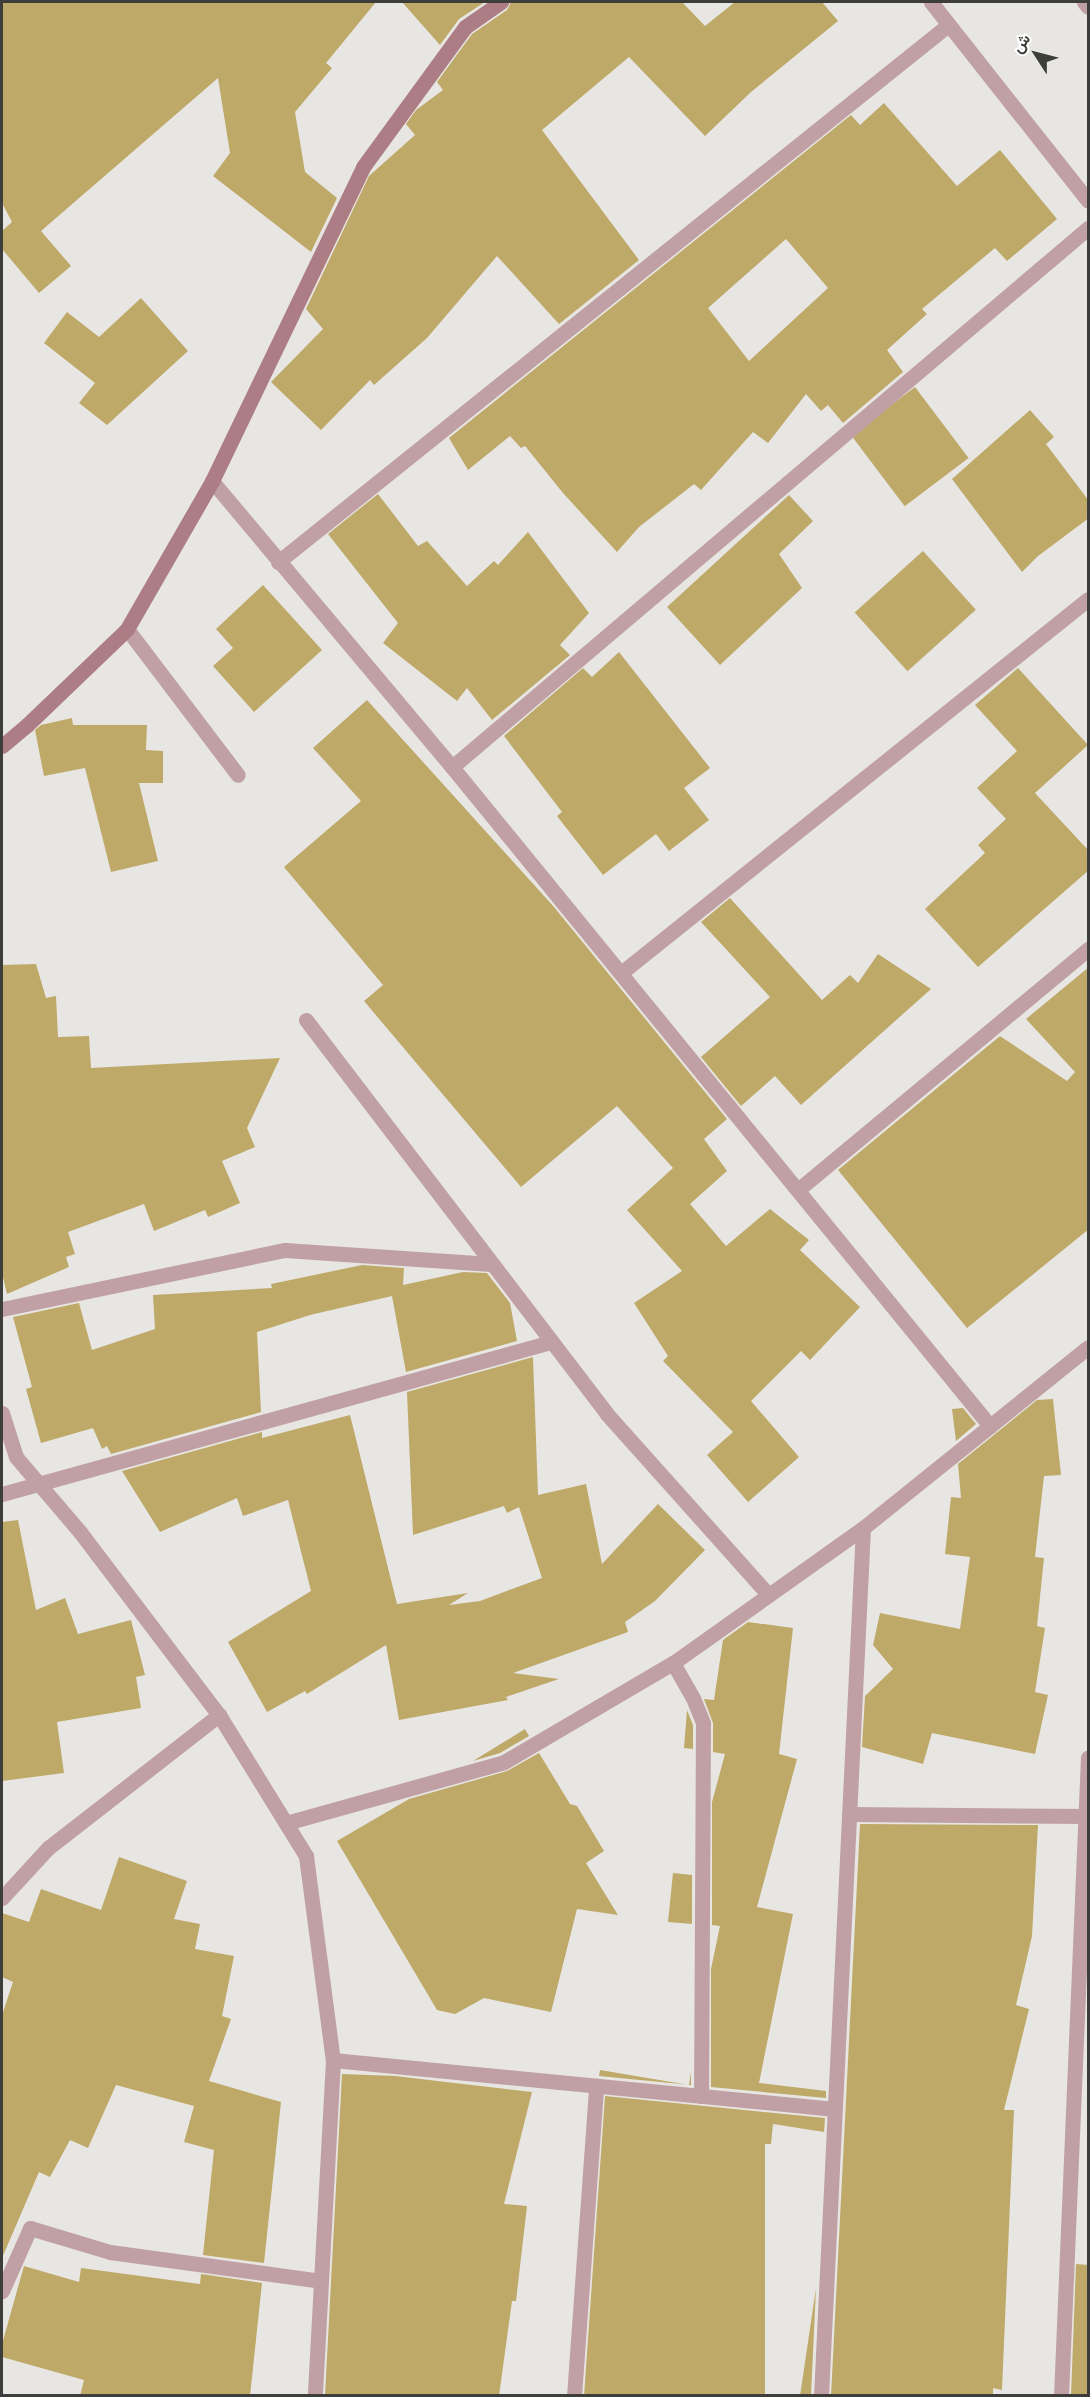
<!DOCTYPE html>
<html>
<head>
<meta charset="utf-8">
<style>
  body { margin:0 }
  #map { position:relative; width:1090px; height:2397px; overflow:hidden; background:#e7e6e2; font-family:Helvetica,Vazirmatn,sans-serif }
  div>[style] { position:absolute }
  [style*='--x'] { left:calc(var(--x)*1px); top:calc(var(--y)*1px); width:calc(var(--w)*1px); rotate:calc(var(--a)*1deg) }
  .building>* { inset:0; background:#bfa969; transform-origin:0 0 }
  .lane>* { height:15px; margin:-7.5px; padding:0 7.5px; transform-origin:7.5px; border-radius:7.5px; background:#c0a0a4 }
  .street>* { height:15px; margin:-7.5px; padding:0 7.5px; transform-origin:7.5px; border-radius:7.5px; background:#c0a0a4 }
  .secondary>* { height:15px; margin:-7.5px; padding:0 7.5px; transform-origin:7.5px; border-radius:7.5px; background:#ac7d84 }
  span { translate:-50% -50%; white-space:nowrap; text-align:center; line-height:1.15; -webkit-text-stroke:5px #fff; paint-order:stroke }
  .frame { position:absolute; inset:0; border:3px solid #3d3d3b; pointer-events:none }
  .north { position:absolute; left:1006px; top:24px; width:60px; height:60px; -webkit-text-stroke:4px #fff; paint-order:stroke; rotate:306deg; font-size:16px; font-weight:700; line-height:24px; text-align:center; color:#3d3d3b }
  .north::after { content:''; display:block; margin:auto; width:21px; height:27px; background:#3d3d3b; clip-path:polygon(50% 0,100% 100%,50% 72%,0 100%) }
</style>
</head>
<body>
<div id="map">
  <div class="building">
    <div style="clip-path:polygon(2px 2px,376px 2px,326px 63px,332px 68px,295px 112px,305px 172px,337px 198px,311px 252px,213px 176px,230px 153px,218px 78px,41px 231px,71px 266px,39px 293px,2px 249px,2px 231px,12px 222px,2px 203px)"></div>
    <div style="clip-path:polygon(402px 2px,485px 2px,459px 19px,440px 45px)"></div>
    <div style="clip-path:polygon(511px 2px,682px 2px,705px 26px,735px 2px,822px 2px,838px 21px,751px 92px,705px 136px,629px 57px,542px 130px,639px 260px,559px 324px,497px 256px,427px 338px,374px 385px,370px 380px,321px 430px,271px 382px,323px 329px,306px 309px,369px 176px,415px 135px,406px 124px,416px 110px,443px 90px,437px 82px,472px 34px,507px 10px)"></div>
    <div style="clip-path:polygon(evenodd,884px 103px,957px 186px,1000px 150px,1057px 219px,1007px 261px,995px 248px,922px 309px,927px 314px,887px 350px,903px 372px,843px 423px,828px 405px,821px 411px,806px 394px,768px 443px,753px 432px,701px 490px,694px 484px,639px 527px,617px 552px,563px 493px,525px 446px,521px 448px,510px 436px,468px 470px,449px 438px,851px 115px,860px 125px,884px 103px,786px 239px,828px 288px,749px 361px,708px 308px,786px 239px)"></div>
    <div style="clip-path:polygon(141px 298px,188px 351px,107px 425px,79px 403px,95px 383px,44px 343px,67px 312px,99px 337px)"></div>
    <div style="left:915px;top:387px;width:89px;height:80px;rotate:53deg"></div>
    <div style="clip-path:polygon(1030px 410px,1054px 437px,1046px 444px,1089px 501px,1089px 518px,1038px 556px,1022px 572px,952px 479px)"></div>
    <div style="clip-path:polygon(378px 494px,418px 546px,427px 541px,467px 586px,494px 561px,498px 565px,528px 532px,589px 613px,560px 645px,570px 655px,492px 720px,467px 688px,457px 701px,383px 643px,398px 623px,328px 534px)"></div>
    <div style="clip-path:polygon(789px 495px,813px 521px,779px 554px,802px 588px,720px 665px,667px 607px)"></div>
    <div style="left:923px;top:551px;width:79px;height:92px;rotate:48deg"></div>
    <div style="clip-path:polygon(263px 585px,322px 650px,254px 712px,213px 666px,233px 648px,216px 629px)"></div>
    <div style="clip-path:polygon(619px 652px,710px 768px,684px 788px,709px 820px,669px 851px,656px 834px,603px 875px,557px 816px,562px 812px,504px 736px,583px 668px,592px 677px)"></div>
    <div style="clip-path:polygon(1018px 668px,1088px 745px,1035px 793px,1089px 851px,1089px 870px,978px 967px,925px 909px,985px 853px,978px 845px,1006px 819px,977px 788px,1017px 751px,975px 705px)"></div>
    <div style="clip-path:polygon(367px 700px,554px 907px,727px 1119px,704px 1139px,727px 1171px,690px 1204px,726px 1246px,770px 1209px,809px 1240px,800px 1250px,860px 1307px,810px 1360px,801px 1351px,751px 1401px,799px 1457px,748px 1502px,707px 1455px,733px 1432px,663px 1361px,668px 1356px,634px 1303px,682px 1271px,627px 1210px,673px 1168px,617px 1106px,521px 1187px,364px 1001px,383px 985px,284px 867px,361px 801px,313px 748px)"></div>
    <div style="clip-path:polygon(72px 718px,73px 725px,147px 725px,146px 750px,163px 751px,163px 783px,139px 783px,158px 861px,111px 872px,85px 768px,44px 776px,35px 730px,41px 725px)"></div>
    <div style="clip-path:polygon(730px 898px,822px 1000px,850px 975px,858px 983px,878px 954px,931px 989px,801px 1105px,775px 1076px,741px 1106px,701px 1057px,770px 997px,701px 922px)"></div>
    <div style="clip-path:polygon(36px 964px,46px 998px,56px 996px,58px 1037px,89px 1036px,91px 1068px,280px 1058px,247px 1128px,255px 1147px,222px 1161px,240px 1203px,208px 1217px,205px 1210px,154px 1231px,144px 1204px,68px 1232px,75px 1254px,66px 1257px,69px 1267px,7px 1294px,2px 1273px,2px 965px)"></div>
    <div style="clip-path:polygon(1089px 967px,1089px 1229px,967px 1328px,838px 1170px,1000px 1036px,1067px 1081px,1075px 1072px,1026px 1019px)"></div>
    <div style="clip-path:polygon(362px 1265px,404px 1268px,403px 1285px,463px 1272px,487px 1273px,510px 1303px,517px 1341px,406px 1372px,392px 1296px,310px 1315px,257px 1332px,261px 1412px,111px 1454px,107px 1446px,102px 1449px,93px 1428px,41px 1443px,26px 1389px,32px 1387px,13px 1317px,79px 1303px,92px 1350px,155px 1329px,153px 1295px,272px 1288px,271px 1284px)"></div>
    <div style="clip-path:polygon(533px 1357px,538px 1495px,586px 1484px,602px 1564px,658px 1504px,705px 1550px,655px 1601px,625px 1622px,628px 1632px,513px 1673px,559px 1679px,506px 1697px,508px 1700px,399px 1720px,386px 1645px,307px 1694px,305px 1691px,267px 1712px,228px 1642px,311px 1591px,288px 1500px,243px 1516px,237px 1498px,160px 1532px,122px 1471px,262px 1432px,262px 1438px,350px 1415px,397px 1604px,468px 1593px,449px 1605px,480px 1601px,542px 1578px,519px 1507px,507px 1513px,504px 1506px,413px 1535px,407px 1392px)"></div>
    <div style="clip-path:polygon(1053px 1399px,1061px 1475px,1044px 1476px,1035px 1557px,1044px 1558px,1037px 1626px,1045px 1628px,1035px 1692px,1048px 1695px,1035px 1754px,932px 1733px,923px 1764px,862px 1747px,865px 1696px,893px 1669px,873px 1645px,880px 1613px,960px 1629px,970px 1557px,945px 1554px,951px 1497px,961px 1498px,958px 1464px,1037px 1400px)"></div>
    <div style="clip-path:polygon(963px 1408px,976px 1424px,956px 1441px,952px 1409px)"></div>
    <div style="clip-path:polygon(18px 1520px,36px 1610px,65px 1598px,78px 1634px,131px 1620px,145px 1675px,136px 1677px,141px 1708px,57px 1722px,64px 1773px,2px 1781px,2px 1522px)"></div>
    <div style="clip-path:polygon(748px 1622px,793px 1628px,779px 1754px,797px 1759px,757px 1907px,793px 1914px,759px 2083px,826px 2091px,826px 2098px,711px 2087px,711px 1969px,720px 1926px,712px 1925px,712px 1802px,725px 1754px,713px 1752px,713px 1723px,704px 1699px,714px 1700px,723px 1640px)"></div>
    <div style="clip-path:polygon(687px 1710px,693px 1725px,693px 1749px,684px 1748px)"></div>
    <div style="clip-path:polygon(525px 1729px,529px 1736px,500px 1753px,473px 1761px)"></div>
    <div style="clip-path:polygon(539px 1753px,570px 1804px,577px 1806px,604px 1851px,586px 1863px,618px 1915px,577px 1909px,551px 2012px,484px 1998px,455px 2014px,437px 2010px,337px 1841px,409px 1799px,507px 1771px)"></div>
    <div style="clip-path:polygon(860px 1824px,1038px 1825px,1032px 1936px,1016px 2005px,1029px 2009px,1004px 2110px,1014px 2110px,1002px 2390px,993px 2388px,993px 2396px,831px 2396px)"></div>
    <div style="clip-path:polygon(119px 1857px,187px 1881px,174px 1919px,200px 1924px,195px 1949px,234px 1956px,222px 2016px,231px 2019px,209px 2081px,281px 2102px,264px 2263px,203px 2255px,214px 2150px,184px 2142px,194px 2106px,116px 2085px,88px 2148px,70px 2140px,50px 2177px,39px 2172px,2px 2258px,2px 2015px,13px 1982px,2px 1977px,2px 1913px,29px 1922px,41px 1889px,101px 1910px)"></div>
    <div style="clip-path:polygon(673px 1873px,692px 1875px,692px 1924px,668px 1922px)"></div>
    <div style="clip-path:polygon(600px 2070px,689px 2085px,691px 2072px,691px 2085px,599px 2076px)"></div>
    <div style="clip-path:polygon(342px 2074px,395px 2076px,532px 2092px,504px 2204px,527px 2206px,516px 2301px,512px 2301px,499px 2396px,325px 2396px)"></div>
    <div style="clip-path:polygon(605px 2096px,825px 2118px,824px 2132px,773px 2124px,771px 2144px,765px 2144px,765px 2396px,584px 2396px)"></div>
    <div style="clip-path:polygon(1076px 2264px,1089px 2265px,1089px 2396px,1071px 2396px)"></div>
    <div style="clip-path:polygon(24px 2266px,79px 2282px,81px 2268px,200px 2284px,201px 2274px,262px 2283px,250px 2396px,80px 2396px,84px 2380px,2px 2357px,2px 2344px)"></div>
    <div style="clip-path:polygon(816px 2288px,811px 2396px,800px 2396px)"></div>
  </div>
  <div class="lane">
    <div style="--x:127;--y:629;--w:183;--a:52.8"></div>
  </div>
  <div class="street">
    <div style="--x:931;--y:2;--w:253;--a:51.7"></div>
    <div style="--x:1084;--y:2;--w:6;--a:51"></div>
    <div style="--x:212;--y:481;--w:373;--a:50"></div>
    <div style="--x:452;--y:767;--w:851;--a:50.77"></div>
    <div style="--x:278;--y:562;--w:859;--a:-38.71"></div>
    <div style="--x:452;--y:767;--w:834;--a:-40.28"></div>
    <div style="--x:621;--y:973;--w:598;--a:-38.69"></div>
    <div style="--x:306;--y:1020;--w:494;--a:52.6"></div>
    <div style="--x:606;--y:1413;--w:244;--a:48.2"></div>
    <div style="--x:799;--y:1189;--w:376;--a:-39.7"></div>
    <div style="--x:2;--y:1309;--w:289;--a:-11.8"></div>
    <div style="--x:285;--y:1250;--w:207;--a:3.9"></div>
    <div style="--x:2;--y:1413;--w:46;--a:72.3"></div>
    <div style="--x:16;--y:1457;--w:99;--a:49.5"></div>
    <div style="--x:80;--y:1532;--w:230;--a:52.8"></div>
    <div style="--x:219;--y:1715;--w:166;--a:58.3"></div>
    <div style="--x:306;--y:1856;--w:206;--a:82.5"></div>
    <div style="--x:333;--y:2060;--w:336;--a:93.1"></div>
    <div style="--x:2;--y:1494;--w:570;--a:-15.48"></div>
    <div style="--x:673;--y:1663;--w:40;--a:60.3"></div>
    <div style="--x:693;--y:1698;--w:27;--a:68"></div>
    <div style="--x:703;--y:1723;--w:373;--a:90.3"></div>
    <div style="--x:849;--y:1814;--w:239;--a:0.5"></div>
    <div style="--x:286;--y:1823;--w:226;--a:-15.6"></div>
    <div style="--x:504;--y:1762;--w:196;--a:-30.4"></div>
    <div style="--x:673;--y:1663;--w:233;--a:-35.4"></div>
    <div style="--x:863;--y:1528;--w:289;--a:-38.8"></div>
    <div style="--x:2;--y:1898;--w:68;--a:-47.4"></div>
    <div style="--x:48;--y:1848;--w:217;--a:-37.9"></div>
    <div style="--x:333;--y:2060;--w:504;--a:5.57"></div>
    <div style="--x:2;--y:2291;--w:69;--a:-66"></div>
    <div style="--x:30;--y:2228;--w:84;--a:16.7"></div>
    <div style="--x:110;--y:2252;--w:213;--a:7.8"></div>
    <div style="--x:574;--y:2396;--w:311;--a:-85.9"></div>
    <div style="--x:821;--y:2396;--w:869;--a:-87.23"></div>
    <div style="--x:1061;--y:2396;--w:639;--a:-87.58"></div>
  </div>
  <div class="secondary">
    <div style="--x:2;--y:746;--w:33;--a:-40"></div>
    <div style="--x:27;--y:725;--w:139;--a:-43.8"></div>
    <div style="--x:127;--y:629;--w:171;--a:-60.1"></div>
    <div style="--x:212;--y:481;--w:348;--a:-64.3"></div>
    <div style="--x:363;--y:167;--w:173;--a:-53.9"></div>
    <div style="--x:465;--y:27;--w:44;--a:-34.8"></div>
  </div>
  <div class="frame"></div>
  <div class="north">ش</div>
</div>
</body>
</html>
